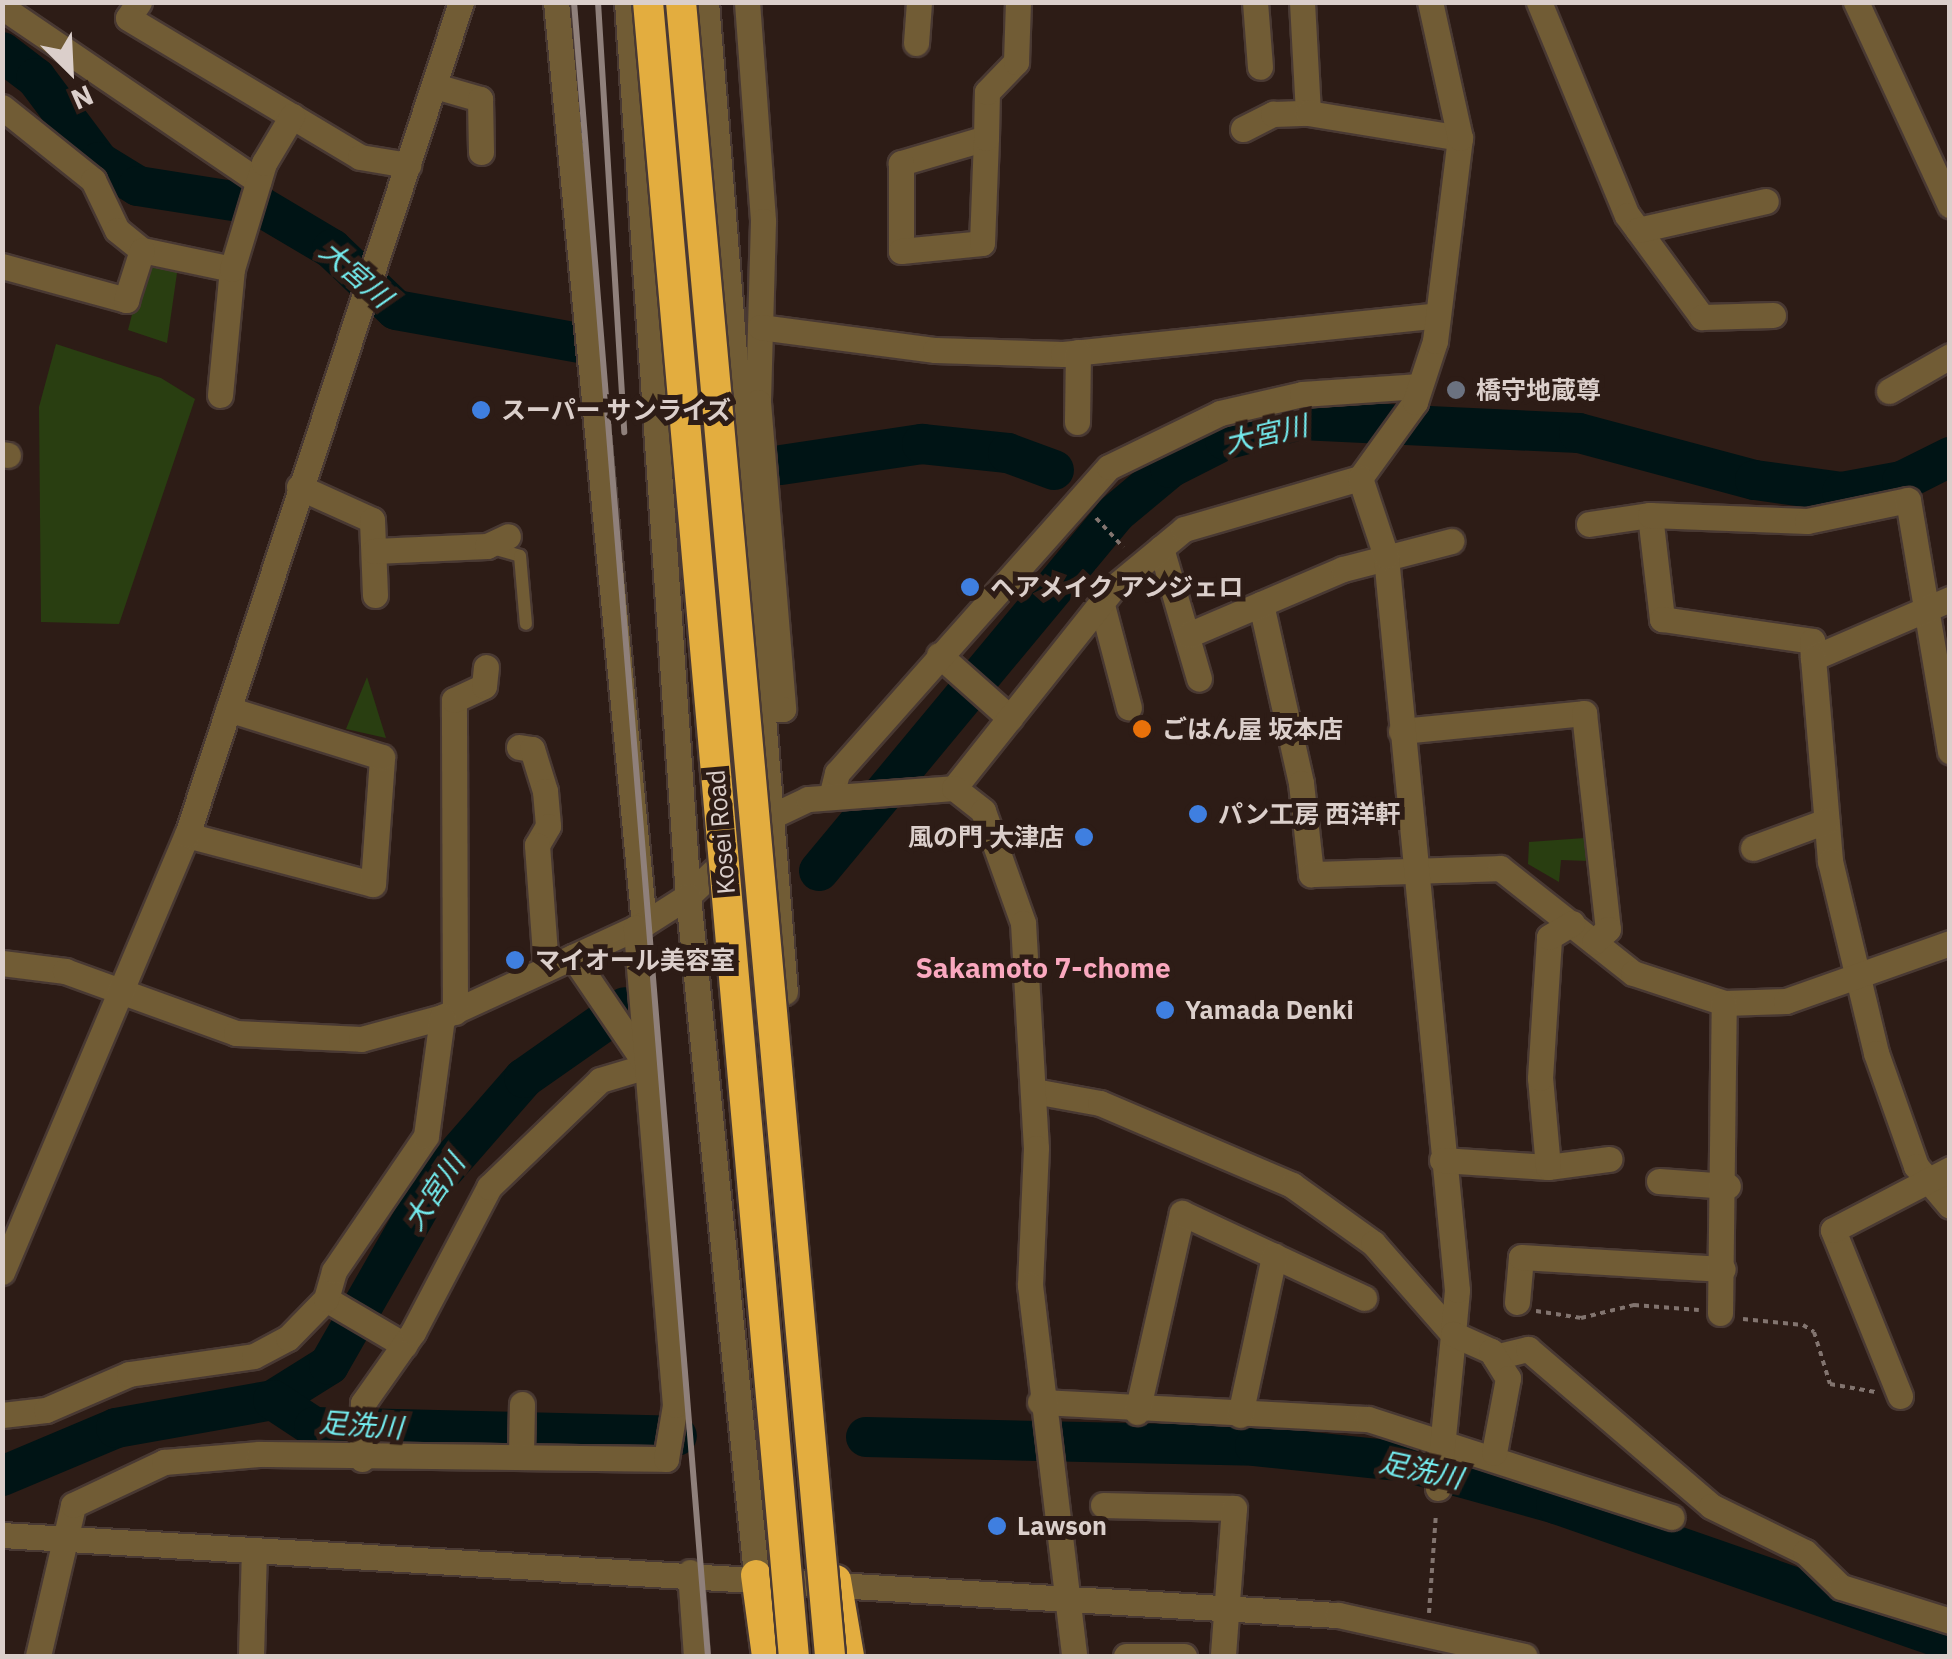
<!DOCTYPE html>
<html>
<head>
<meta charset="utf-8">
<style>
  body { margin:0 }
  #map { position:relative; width:1952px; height:1659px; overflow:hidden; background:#2d1c16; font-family:"IBM Plex Sans","Noto Sans JP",sans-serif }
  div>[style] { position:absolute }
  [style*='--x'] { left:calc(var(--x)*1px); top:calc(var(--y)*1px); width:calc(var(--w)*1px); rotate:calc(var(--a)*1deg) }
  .green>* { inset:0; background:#293e11 }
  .river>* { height:40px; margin:-20px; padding:0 20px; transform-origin:20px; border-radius:20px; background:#001415 }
  .path>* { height:4px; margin-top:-2px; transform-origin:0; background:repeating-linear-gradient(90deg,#82746f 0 5px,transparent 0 10px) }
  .roads { filter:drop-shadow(2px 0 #493933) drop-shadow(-2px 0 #493933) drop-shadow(0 2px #493933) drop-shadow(0 -2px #493933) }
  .service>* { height:12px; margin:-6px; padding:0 6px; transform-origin:6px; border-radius:6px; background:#715c35 }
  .minor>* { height:25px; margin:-12.5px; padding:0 12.5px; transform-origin:12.5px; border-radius:12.5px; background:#715c35 }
  .tertiary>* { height:25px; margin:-12.5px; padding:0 12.5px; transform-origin:12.5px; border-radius:12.5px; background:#715c35 }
  .motorway>* { height:30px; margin:-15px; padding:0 15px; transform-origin:15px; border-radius:15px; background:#e3ad3f }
  .rail>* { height:6px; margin:-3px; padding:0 3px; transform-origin:3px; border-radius:3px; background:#8f807b }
  .bridges { filter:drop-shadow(2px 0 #493933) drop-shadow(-2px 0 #493933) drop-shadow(0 2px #493933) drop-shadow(0 -2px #493933) }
  .motorway-bridge>* { height:30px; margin:-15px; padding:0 15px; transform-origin:15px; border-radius:15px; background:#e3ad3f }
  .dots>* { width:28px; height:28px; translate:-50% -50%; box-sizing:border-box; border:5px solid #2d1c16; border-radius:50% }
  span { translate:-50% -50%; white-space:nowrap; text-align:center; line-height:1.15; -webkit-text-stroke:10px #2d1c16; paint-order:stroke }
  .poi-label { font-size:25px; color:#dbcfcb; font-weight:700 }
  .left { translate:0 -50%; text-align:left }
  .right { translate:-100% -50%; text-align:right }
  .street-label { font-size:25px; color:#dbcfcb }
  .water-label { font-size:28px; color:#74ecef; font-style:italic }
  .neighbourhood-label { font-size:28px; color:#faa8bf; font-weight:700 }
  .frame { position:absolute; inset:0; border:5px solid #dbcfcb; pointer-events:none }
  .north { position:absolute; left:20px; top:20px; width:100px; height:100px; -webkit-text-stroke:8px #2d1c16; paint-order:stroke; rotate:156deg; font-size:28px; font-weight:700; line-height:40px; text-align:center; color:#dbcfcb }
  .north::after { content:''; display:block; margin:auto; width:35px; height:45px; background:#dbcfcb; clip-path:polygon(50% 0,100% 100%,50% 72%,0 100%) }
</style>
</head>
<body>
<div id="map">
  <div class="green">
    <div style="clip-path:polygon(145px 264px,178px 266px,167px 343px,128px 330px)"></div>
    <div style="clip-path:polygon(56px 344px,161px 378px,195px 399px,119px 624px,41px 622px,39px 407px)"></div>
    <div style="clip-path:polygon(367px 677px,386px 738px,346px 729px)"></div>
    <div style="clip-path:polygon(1585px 838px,1589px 861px,1561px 860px,1559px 882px,1528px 864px,1529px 842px)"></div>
  </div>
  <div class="river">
    <div style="--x:2;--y:52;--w:43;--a:37.4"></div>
    <div style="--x:36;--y:78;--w:105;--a:53.1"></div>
    <div style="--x:99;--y:162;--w:46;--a:31.6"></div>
    <div style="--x:138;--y:186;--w:96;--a:9"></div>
    <div style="--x:258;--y:205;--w:86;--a:30.7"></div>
    <div style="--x:332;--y:249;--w:88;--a:43.6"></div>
    <div style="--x:396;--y:310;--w:187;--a:10.2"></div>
    <div style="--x:781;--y:465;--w:143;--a:-8.5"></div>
    <div style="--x:922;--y:444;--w:86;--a:6"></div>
    <div style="--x:1008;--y:453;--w:49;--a:20.3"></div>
    <div style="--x:819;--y:871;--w:464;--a:-50.3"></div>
    <div style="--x:1115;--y:514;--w:72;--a:-39.9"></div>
    <div style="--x:1170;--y:468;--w:62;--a:-27"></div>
    <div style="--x:1225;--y:440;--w:79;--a:-14.7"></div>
    <div style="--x:1301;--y:420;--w:278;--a:2.7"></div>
    <div style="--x:1579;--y:433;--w:182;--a:15"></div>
    <div style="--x:1755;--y:480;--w:88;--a:7.9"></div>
    <div style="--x:1842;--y:492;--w:61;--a:-10.4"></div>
    <div style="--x:1902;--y:481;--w:54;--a:-26.6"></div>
    <div style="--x:273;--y:1400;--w:66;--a:-32"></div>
    <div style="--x:329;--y:1365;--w:213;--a:-60.2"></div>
    <div style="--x:435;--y:1180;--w:135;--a:-48.9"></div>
    <div style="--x:524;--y:1078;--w:123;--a:-35.1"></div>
    <div style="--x:866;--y:1437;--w:389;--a:1.3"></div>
    <div style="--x:1255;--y:1446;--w:152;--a:6"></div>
    <div style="--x:1406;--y:1462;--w:156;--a:15.6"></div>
    <div style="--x:1556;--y:1504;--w:417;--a:19.2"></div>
    <div style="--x:2;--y:1476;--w:124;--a:-22.8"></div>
    <div style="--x:116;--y:1428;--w:159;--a:-10.1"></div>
    <div style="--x:273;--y:1400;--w:49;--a:33.4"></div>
    <div style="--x:314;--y:1427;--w:363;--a:1.4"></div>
  </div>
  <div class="path">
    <div style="--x:1096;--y:518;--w:40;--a:47"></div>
    <div style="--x:1536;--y:1311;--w:46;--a:8.8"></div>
    <div style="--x:1581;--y:1318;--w:55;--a:-13.8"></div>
    <div style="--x:1634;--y:1305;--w:65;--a:4.4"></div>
    <div style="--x:1743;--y:1319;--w:60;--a:5.7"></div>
    <div style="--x:1803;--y:1325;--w:13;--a:32"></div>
    <div style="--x:1814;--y:1332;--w:54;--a:72.9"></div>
    <div style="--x:1830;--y:1384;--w:46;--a:10.1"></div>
    <div style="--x:1429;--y:1613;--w:100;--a:-86"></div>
  </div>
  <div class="roads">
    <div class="service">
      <div style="--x:489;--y:547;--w:32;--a:16"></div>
      <div style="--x:520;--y:556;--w:68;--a:85"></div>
    </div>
    <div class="minor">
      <div style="--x:139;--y:2;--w:19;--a:125"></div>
      <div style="--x:128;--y:18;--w:270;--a:30.9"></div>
      <div style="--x:360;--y:157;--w:49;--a:9.5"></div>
      <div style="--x:556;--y:2;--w:926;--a:84.55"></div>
      <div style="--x:747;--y:2;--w:220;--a:85.8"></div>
      <div style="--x:763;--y:221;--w:181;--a:91.6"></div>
      <div style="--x:758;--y:402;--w:308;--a:85.3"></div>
      <div style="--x:783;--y:709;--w:20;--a:180"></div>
      <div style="--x:1255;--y:2;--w:65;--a:85.6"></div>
      <div style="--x:1302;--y:2;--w:111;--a:86.9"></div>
      <div style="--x:1539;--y:2;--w:230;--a:67.6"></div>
      <div style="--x:1627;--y:215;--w:127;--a:53.7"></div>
      <div style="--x:1702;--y:317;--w:71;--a:-1.6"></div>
      <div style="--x:2;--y:7;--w:310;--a:34.2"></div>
      <div style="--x:916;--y:43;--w:41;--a:-85.8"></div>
      <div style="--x:435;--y:86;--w:47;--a:16.1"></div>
      <div style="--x:480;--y:99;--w:53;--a:88.9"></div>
      <div style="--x:2;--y:107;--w:117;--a:38.7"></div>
      <div style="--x:93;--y:180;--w:55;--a:64.4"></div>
      <div style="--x:117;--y:230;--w:32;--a:39"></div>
      <div style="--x:142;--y:250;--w:92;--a:11.9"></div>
      <div style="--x:1243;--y:129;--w:34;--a:-27"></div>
      <div style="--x:1273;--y:114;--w:35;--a:-2"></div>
      <div style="--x:1308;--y:113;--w:154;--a:9.3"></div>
      <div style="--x:986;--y:138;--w:89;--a:163.6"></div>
      <div style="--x:901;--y:163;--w:88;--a:90"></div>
      <div style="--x:901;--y:251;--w:81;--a:-5.6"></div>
      <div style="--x:982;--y:243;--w:105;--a:-87.8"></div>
      <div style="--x:986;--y:138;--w:46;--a:-88.8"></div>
      <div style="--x:987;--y:92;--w:42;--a:-46"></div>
      <div style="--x:1016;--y:62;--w:60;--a:-88.1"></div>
      <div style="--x:1638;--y:230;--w:131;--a:-12.8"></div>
      <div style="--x:2;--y:266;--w:129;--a:15.3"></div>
      <div style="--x:126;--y:300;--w:52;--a:-72.3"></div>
      <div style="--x:760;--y:327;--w:177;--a:7.5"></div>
      <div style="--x:935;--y:350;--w:128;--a:1.8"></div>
      <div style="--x:1063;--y:354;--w:377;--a:-5.9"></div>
      <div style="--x:1889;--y:391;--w:70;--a:-29.8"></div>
      <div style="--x:220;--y:395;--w:127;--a:-84.6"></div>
      <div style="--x:232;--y:269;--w:111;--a:-73.2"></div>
      <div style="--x:264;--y:163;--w:55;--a:-59.2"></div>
      <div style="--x:1077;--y:422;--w:70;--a:-89.2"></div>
      <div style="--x:2;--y:454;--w:6;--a:9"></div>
      <div style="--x:299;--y:487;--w:80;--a:24.3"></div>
      <div style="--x:372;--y:520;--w:75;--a:87.7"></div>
      <div style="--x:1650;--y:515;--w:105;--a:83.4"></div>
      <div style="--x:1662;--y:619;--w:152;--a:8.3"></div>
      <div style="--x:1812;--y:641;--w:17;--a:87"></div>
      <div style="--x:1589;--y:524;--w:62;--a:-8.4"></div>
      <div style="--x:1650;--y:515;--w:157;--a:2.2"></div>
      <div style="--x:1807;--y:521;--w:103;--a:-11.7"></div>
      <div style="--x:1908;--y:500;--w:255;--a:80.5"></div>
      <div style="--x:1161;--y:548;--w:136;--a:73.8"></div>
      <div style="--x:374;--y:551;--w:113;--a:-2.5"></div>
      <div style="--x:487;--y:546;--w:23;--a:-25"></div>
      <div style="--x:1950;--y:599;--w:149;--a:156.7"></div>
      <div style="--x:1813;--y:658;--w:204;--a:85.2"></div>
      <div style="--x:1830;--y:861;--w:197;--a:76.5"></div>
      <div style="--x:1876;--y:1053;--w:120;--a:70.5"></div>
      <div style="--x:1916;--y:1166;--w:52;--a:49.6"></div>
      <div style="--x:1261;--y:604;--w:183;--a:77.4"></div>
      <div style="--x:1301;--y:783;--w:92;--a:83.7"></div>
      <div style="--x:1311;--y:874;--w:189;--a:-1.8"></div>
      <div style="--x:1500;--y:868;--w:169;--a:38.3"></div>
      <div style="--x:1633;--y:973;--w:96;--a:18.2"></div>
      <div style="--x:1724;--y:1003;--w:62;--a:-1.8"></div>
      <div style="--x:1786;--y:1001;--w:174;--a:-19.5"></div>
      <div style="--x:1102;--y:605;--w:106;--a:75.3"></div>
      <div style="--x:1188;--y:635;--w:168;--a:-23.1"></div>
      <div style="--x:1343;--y:569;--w:112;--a:-14.5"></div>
      <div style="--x:939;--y:655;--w:95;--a:41.6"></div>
      <div style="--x:1401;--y:731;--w:184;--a:-5.6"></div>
      <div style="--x:1584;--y:713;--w:217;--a:83.7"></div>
      <div style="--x:1608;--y:929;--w:19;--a:137"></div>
      <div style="--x:519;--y:747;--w:13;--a:9"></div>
      <div style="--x:532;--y:749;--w:44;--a:72.8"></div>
      <div style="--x:545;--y:791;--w:35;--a:85"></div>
      <div style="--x:548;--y:826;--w:22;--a:120"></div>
      <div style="--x:537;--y:845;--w:124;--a:85.8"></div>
      <div style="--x:831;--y:797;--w:25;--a:-76"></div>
      <div style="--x:837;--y:773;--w:409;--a:-48.4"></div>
      <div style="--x:1109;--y:467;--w:123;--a:-25.9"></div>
      <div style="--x:1220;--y:413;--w:84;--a:-13"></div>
      <div style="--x:1302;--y:394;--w:118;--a:-3.9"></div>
      <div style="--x:187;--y:835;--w:192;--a:14.8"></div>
      <div style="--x:373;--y:884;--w:127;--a:-85.9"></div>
      <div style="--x:382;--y:757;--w:161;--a:-162.7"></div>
      <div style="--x:1753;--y:848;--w:78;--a:-20.3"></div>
      <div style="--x:2;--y:963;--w:64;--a:7.2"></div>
      <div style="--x:65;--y:971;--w:182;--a:19.9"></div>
      <div style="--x:236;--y:1033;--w:125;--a:2.7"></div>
      <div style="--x:361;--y:1039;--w:84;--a:-15.2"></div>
      <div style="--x:442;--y:1017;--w:222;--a:-24.7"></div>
      <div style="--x:644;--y:924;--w:52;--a:-32.5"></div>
      <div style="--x:688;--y:896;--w:114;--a:-43.9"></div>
      <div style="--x:770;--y:817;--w:42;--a:-25.3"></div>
      <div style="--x:808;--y:799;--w:146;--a:-4.3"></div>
      <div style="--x:954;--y:788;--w:256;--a:-51.5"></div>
      <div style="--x:1113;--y:588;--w:92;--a:-39.7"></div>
      <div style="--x:1184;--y:529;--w:183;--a:-16.2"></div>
      <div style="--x:1360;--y:478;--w:94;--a:-54.1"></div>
      <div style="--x:1415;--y:402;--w:64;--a:-71.8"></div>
      <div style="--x:1435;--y:341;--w:205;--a:-83"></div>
      <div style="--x:1460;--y:138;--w:139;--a:-102.4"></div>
      <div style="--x:455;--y:1012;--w:312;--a:-90.2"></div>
      <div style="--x:454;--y:700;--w:33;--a:-25"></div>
      <div style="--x:484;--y:686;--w:19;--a:-84"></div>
      <div style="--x:1034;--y:1091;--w:67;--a:10.3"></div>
      <div style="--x:1100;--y:1103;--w:209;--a:23.1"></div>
      <div style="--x:1292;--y:1185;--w:100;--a:35.6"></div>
      <div style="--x:1373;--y:1243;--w:121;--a:48.7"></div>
      <div style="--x:1453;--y:1334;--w:44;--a:-84.8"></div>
      <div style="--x:1457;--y:1290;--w:737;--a:-95.53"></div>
      <div style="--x:1386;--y:556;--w:82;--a:-108.4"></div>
      <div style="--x:1442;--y:1160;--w:106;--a:3.8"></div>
      <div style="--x:1548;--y:1167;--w:62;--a:-7.5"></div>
      <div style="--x:1548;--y:1167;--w:89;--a:-95.1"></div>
      <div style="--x:1540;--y:1078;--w:141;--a:-86.3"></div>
      <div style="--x:1549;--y:937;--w:27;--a:-31"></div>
      <div style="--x:1659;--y:1181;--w:69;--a:4.1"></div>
      <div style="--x:326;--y:1299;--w:91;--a:30.5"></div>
      <div style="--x:1517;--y:1302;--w:45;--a:-84.9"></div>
      <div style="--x:1521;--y:1257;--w:202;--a:3.4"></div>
      <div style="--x:1720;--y:1313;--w:310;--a:-89.3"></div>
      <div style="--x:1495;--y:1357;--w:34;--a:-14"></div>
      <div style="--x:1528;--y:1349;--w:241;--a:40.6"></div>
      <div style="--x:1711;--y:1506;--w:105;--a:26.1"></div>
      <div style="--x:1805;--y:1552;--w:50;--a:44.2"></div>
      <div style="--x:1841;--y:1587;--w:114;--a:17.3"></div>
      <div style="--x:1900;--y:1396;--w:179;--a:-112"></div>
      <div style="--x:1833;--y:1230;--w:132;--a:-27.5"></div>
      <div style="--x:1040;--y:1402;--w:328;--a:3"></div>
      <div style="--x:1368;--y:1419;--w:319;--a:17.9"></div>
      <div style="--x:1137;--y:1412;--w:204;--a:-77.3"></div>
      <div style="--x:1182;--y:1213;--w:201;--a:25"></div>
      <div style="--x:2;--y:1415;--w:44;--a:-6.5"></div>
      <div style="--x:46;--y:1410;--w:90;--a:-23.4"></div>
      <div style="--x:129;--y:1374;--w:126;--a:-8.2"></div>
      <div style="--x:254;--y:1356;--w:38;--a:-28"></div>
      <div style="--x:288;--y:1338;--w:54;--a:-45.7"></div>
      <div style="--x:326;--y:1299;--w:29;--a:-74"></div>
      <div style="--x:334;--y:1271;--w:163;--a:-55.7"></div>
      <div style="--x:426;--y:1136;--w:120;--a:-82.3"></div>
      <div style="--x:1240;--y:1415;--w:163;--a:-77.9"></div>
      <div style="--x:521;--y:1455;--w:51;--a:-88.9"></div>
      <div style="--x:362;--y:1459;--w:56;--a:-89"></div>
      <div style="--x:363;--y:1403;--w:87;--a:-54.8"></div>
      <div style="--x:413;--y:1332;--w:164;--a:-62.3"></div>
      <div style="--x:489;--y:1187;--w:154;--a:-43.9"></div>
      <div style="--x:600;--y:1080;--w:49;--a:-16.6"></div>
      <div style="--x:647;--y:1066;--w:132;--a:-124.2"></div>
      <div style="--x:1438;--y:1488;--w:155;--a:-84.4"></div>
      <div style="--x:1453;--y:1334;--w:42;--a:24.1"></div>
      <div style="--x:1491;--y:1351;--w:32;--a:58"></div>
      <div style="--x:1508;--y:1378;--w:76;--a:100.6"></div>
      <div style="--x:1103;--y:1505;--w:131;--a:1.3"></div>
      <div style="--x:1234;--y:1508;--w:148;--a:94.3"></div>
      <div style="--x:690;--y:1572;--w:84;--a:85.9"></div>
      <div style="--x:38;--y:1656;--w:155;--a:-76.9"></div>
      <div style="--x:73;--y:1505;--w:101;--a:-25.3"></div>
      <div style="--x:164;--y:1462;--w:95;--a:-4.8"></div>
      <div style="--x:259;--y:1454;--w:407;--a:0.7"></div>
      <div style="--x:666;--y:1459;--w:55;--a:-80.5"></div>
      <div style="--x:675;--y:1405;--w:479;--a:-94.7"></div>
      <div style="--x:251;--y:1656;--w:105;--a:-88.4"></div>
      <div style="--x:1126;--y:1656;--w:58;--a:0"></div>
    </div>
    <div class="tertiary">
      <div style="--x:627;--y:2;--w:896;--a:86.1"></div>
      <div style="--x:688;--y:896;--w:682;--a:84.28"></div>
      <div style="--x:706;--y:2;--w:993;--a:85.44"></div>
      <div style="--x:1856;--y:2;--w:224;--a:65.2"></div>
      <div style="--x:954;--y:788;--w:37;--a:38"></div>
      <div style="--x:983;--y:811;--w:119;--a:70.3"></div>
      <div style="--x:1023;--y:923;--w:225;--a:86.7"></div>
      <div style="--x:1036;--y:1148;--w:137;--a:92.5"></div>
      <div style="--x:1030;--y:1285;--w:374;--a:83.2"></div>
      <div style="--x:2;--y:1272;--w:475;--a:-67.1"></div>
      <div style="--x:187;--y:835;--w:877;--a:-71.79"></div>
      <div style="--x:2;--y:1535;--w:1338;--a:3.43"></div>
      <div style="--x:1338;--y:1615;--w:191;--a:12.4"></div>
    </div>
    <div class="motorway">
      <div style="--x:756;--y:1575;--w:82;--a:82.3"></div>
      <div style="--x:836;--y:1580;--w:77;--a:80.3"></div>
    </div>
  </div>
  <div class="rail">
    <div style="--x:574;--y:2;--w:1659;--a:85.37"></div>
    <div style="--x:598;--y:2;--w:431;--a:86.5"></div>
  </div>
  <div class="bridges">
    <div class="motorway-bridge">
      <div style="--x:648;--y:2;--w:1660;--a:84.96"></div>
      <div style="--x:681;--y:2;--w:1661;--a:84.85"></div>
    </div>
  </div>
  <div class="dots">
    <div style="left:1456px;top:390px;background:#6b7280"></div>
    <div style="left:481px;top:410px;background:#3f7fe0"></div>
    <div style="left:970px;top:587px;background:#3f7fe0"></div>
    <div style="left:1142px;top:729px;background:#e8710a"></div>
    <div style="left:1198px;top:814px;background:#3f7fe0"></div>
    <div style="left:1084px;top:837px;background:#3f7fe0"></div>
    <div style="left:515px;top:960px;background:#3f7fe0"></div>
    <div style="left:1165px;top:1010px;background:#3f7fe0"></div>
    <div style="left:997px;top:1526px;background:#3f7fe0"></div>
  </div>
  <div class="poi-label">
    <span class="left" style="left:1476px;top:390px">橋守地蔵尊</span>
    <span class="left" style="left:501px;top:410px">スーパー サンライズ</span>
    <span class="left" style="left:990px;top:587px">ヘアメイク アンジェロ</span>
    <span class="left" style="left:1162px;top:729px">ごはん屋 坂本店</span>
    <span class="left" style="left:1218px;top:814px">パン工房 西洋軒</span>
    <span class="right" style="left:1064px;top:837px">風の門 大津店</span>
    <span class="left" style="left:535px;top:960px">マイオール美容室</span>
    <span class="left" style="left:1185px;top:1010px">Yamada Denki</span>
    <span class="left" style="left:1017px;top:1526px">Lawson</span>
  </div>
  <div class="street-label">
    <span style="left:721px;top:832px;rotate:-95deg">Kosei Road</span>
  </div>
  <div class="water-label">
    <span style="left:356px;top:274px;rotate:41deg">大宮川</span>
    <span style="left:1266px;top:434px;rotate:-13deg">大宮川</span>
    <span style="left:434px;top:1192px;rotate:-56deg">大宮川</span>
    <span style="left:361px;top:1425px;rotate:4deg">足洗川</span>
    <span style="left:1421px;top:1470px;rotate:12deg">足洗川</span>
  </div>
  <div class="neighbourhood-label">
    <span style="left:1043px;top:968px">Sakamoto 7-chome</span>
  </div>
  <div class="frame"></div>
  <div class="north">N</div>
</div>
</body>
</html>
